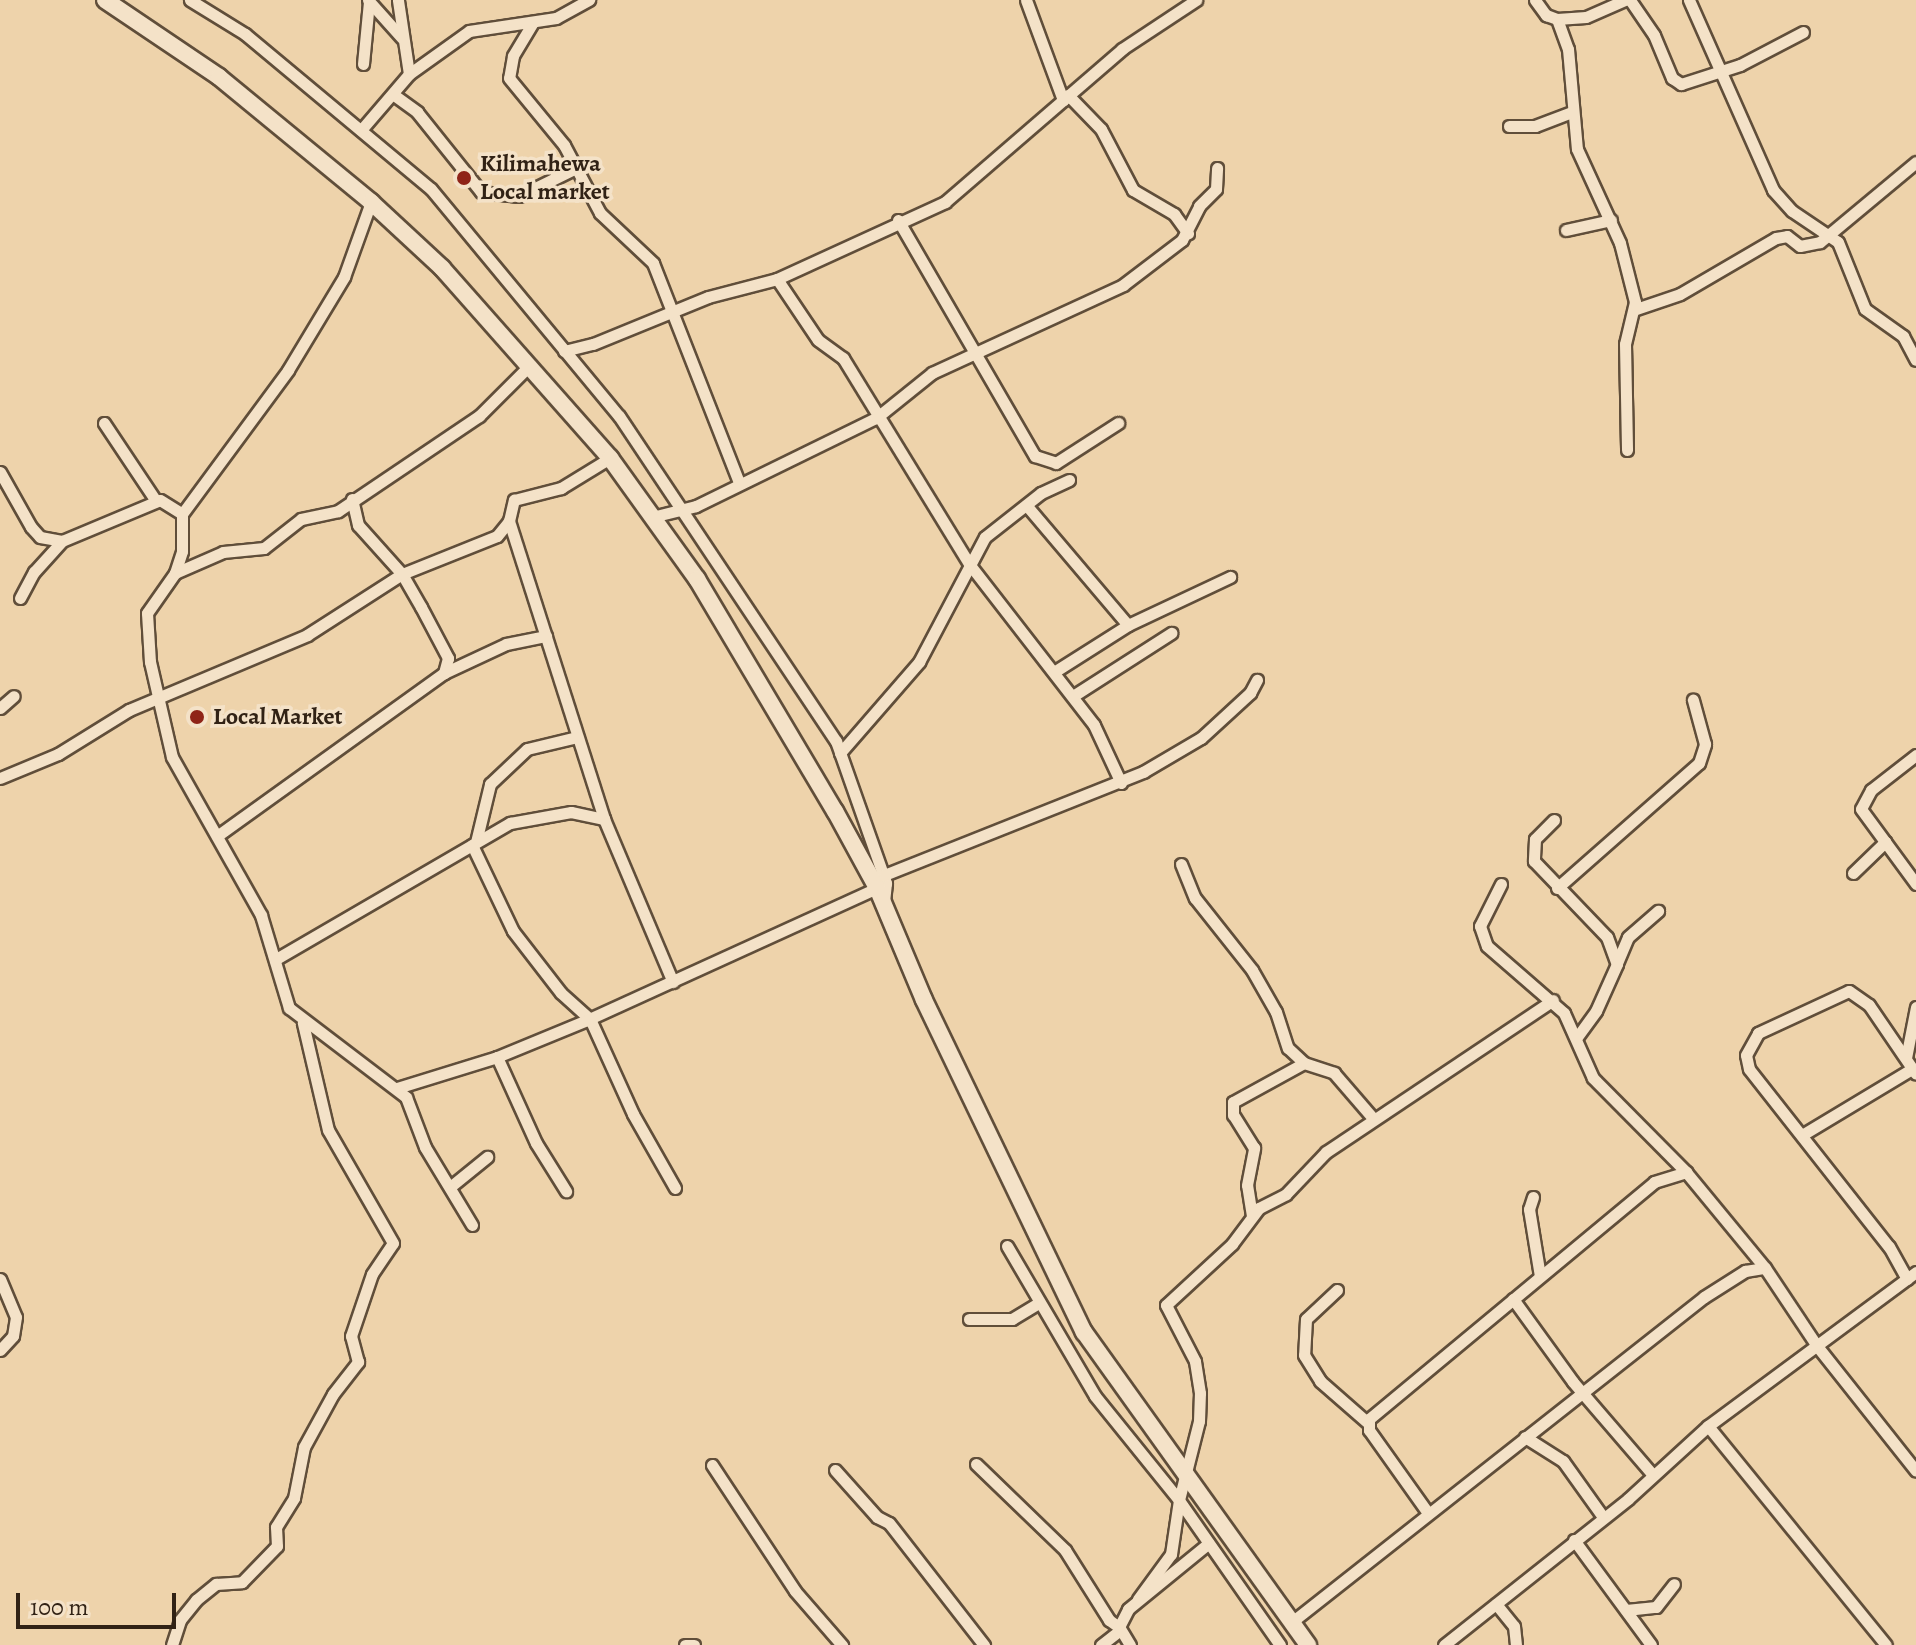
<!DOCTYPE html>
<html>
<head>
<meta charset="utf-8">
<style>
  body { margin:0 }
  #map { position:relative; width:1916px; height:1645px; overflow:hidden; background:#eed3ab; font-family:Alegreya,serif }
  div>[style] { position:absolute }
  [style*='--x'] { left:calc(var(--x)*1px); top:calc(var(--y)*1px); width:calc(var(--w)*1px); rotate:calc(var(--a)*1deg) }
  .roads { filter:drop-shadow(2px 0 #604e3a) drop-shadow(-2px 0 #604e3a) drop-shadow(0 2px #604e3a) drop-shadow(0 -2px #604e3a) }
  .minor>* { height:11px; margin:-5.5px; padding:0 5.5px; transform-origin:5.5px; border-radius:5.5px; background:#f4e2c8 }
  .secondary>* { height:16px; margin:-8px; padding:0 8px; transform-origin:8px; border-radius:8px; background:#f4e2c8 }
  .dots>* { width:22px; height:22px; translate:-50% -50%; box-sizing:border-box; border:4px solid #f4e2c8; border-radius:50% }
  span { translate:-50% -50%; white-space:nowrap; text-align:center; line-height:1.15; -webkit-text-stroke:7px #f4e2c8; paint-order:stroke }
  .poi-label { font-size:24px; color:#312215; font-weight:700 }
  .left { translate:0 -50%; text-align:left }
  .scale { position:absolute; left:16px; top:1593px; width:160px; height:36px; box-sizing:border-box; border:4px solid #312215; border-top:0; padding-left:10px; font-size:24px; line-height:28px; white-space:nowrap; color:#312215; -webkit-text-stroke:6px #f4e2c8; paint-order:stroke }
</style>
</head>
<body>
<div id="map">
  <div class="roads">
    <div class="minor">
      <div style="--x:190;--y:0;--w:65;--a:31.7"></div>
      <div style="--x:245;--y:34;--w:242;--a:39.8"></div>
      <div style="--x:431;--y:189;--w:295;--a:50.4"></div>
      <div style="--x:619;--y:416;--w:391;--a:56.3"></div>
      <div style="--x:836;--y:741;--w:151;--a:70.6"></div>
      <div style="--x:886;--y:883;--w:19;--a:96"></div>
      <div style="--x:368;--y:0;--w:51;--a:48.2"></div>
      <div style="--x:1026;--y:0;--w:107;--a:69.7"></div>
      <div style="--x:1535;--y:0;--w:19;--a:54"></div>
      <div style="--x:1546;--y:15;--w:12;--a:20"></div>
      <div style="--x:1557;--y:19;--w:29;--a:-4"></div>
      <div style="--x:1586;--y:17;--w:43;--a:-23.6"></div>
      <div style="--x:1630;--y:0;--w:42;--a:55.6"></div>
      <div style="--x:1654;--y:35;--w:47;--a:67.3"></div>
      <div style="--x:1672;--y:78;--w:11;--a:34"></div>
      <div style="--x:1681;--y:84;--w:62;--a:-17.9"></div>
      <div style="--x:1740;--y:65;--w:71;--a:-27.6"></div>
      <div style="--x:1689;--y:0;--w:208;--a:66.1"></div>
      <div style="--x:1773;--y:190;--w:28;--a:48"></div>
      <div style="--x:1792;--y:211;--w:55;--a:34"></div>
      <div style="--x:1838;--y:242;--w:72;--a:68.1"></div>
      <div style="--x:1865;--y:309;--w:47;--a:35.4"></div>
      <div style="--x:1903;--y:336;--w:27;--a:62"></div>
      <div style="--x:1557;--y:19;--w:32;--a:70"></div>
      <div style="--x:1568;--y:49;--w:100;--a:84.9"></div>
      <div style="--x:1577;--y:149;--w:103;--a:65.4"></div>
      <div style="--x:1620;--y:243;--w:61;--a:75.7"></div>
      <div style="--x:1635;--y:302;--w:43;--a:103.4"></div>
      <div style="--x:1625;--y:344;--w:106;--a:88.9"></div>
      <div style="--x:532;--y:24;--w:37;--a:121"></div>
      <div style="--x:513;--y:56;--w:22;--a:100"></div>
      <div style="--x:509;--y:78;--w:87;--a:50.6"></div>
      <div style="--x:564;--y:145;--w:77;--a:62.1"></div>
      <div style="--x:600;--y:213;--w:73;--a:43.3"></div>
      <div style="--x:653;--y:263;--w:236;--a:68.6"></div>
      <div style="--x:363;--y:64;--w:62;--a:-84.5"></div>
      <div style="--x:409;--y:74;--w:74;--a:-35.6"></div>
      <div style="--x:469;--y:31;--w:88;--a:-8.5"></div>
      <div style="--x:556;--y:18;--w:38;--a:-29"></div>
      <div style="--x:394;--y:95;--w:29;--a:36"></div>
      <div style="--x:417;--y:112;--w:102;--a:51.3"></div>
      <div style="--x:481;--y:192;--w:38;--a:6"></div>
      <div style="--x:519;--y:196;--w:64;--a:-26.2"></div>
      <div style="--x:1068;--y:95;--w:47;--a:45.9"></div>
      <div style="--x:1101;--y:129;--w:69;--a:62.3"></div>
      <div style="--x:1133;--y:190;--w:48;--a:30.3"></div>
      <div style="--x:1174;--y:214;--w:24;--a:54"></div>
      <div style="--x:1509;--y:126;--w:26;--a:0"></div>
      <div style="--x:1535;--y:126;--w:39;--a:-21"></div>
      <div style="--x:361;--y:130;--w:74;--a:-49.4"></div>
      <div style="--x:409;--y:74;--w:75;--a:-98.5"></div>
      <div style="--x:898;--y:220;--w:273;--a:59.9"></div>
      <div style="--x:1035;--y:456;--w:22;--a:18"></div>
      <div style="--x:1056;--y:463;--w:74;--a:-32.8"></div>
      <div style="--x:1566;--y:230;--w:46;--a:-12.5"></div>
      <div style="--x:777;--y:279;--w:73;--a:56.1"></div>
      <div style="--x:818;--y:340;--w:31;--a:36"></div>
      <div style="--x:843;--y:358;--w:243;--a:58.5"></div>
      <div style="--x:970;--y:565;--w:202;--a:52.2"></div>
      <div style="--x:1094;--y:725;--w:64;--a:65"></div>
      <div style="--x:1636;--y:309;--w:46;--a:-18.8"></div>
      <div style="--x:1680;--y:294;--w:111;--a:-30.3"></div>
      <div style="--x:1776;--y:238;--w:11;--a:-10"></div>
      <div style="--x:1787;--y:236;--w:16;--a:38"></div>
      <div style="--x:1800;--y:246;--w:20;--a:-11"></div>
      <div style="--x:1820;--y:242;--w:125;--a:-39.8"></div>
      <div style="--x:564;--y:351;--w:30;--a:-14"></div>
      <div style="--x:593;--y:344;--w:124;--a:-22.2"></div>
      <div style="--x:708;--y:297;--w:71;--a:-14.6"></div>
      <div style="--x:777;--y:279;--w:185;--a:-24.6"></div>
      <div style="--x:945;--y:202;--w:234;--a:-40.8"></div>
      <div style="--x:1122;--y:49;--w:89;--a:-33.5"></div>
      <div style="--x:104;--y:423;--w:94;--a:56.3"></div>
      <div style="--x:0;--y:472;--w:63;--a:60.6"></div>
      <div style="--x:31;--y:527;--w:13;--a:48"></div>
      <div style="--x:40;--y:537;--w:22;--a:10"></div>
      <div style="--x:352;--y:499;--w:27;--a:77"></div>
      <div style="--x:358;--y:525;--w:66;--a:48.1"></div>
      <div style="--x:402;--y:574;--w:38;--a:60"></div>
      <div style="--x:421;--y:607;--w:58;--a:62.1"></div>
      <div style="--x:448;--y:658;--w:16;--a:105"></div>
      <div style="--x:1027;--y:506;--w:156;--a:49.7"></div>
      <div style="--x:652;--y:517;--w:45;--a:-14"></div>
      <div style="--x:696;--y:506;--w:200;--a:-26.1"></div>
      <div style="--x:876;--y:418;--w:72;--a:-38.8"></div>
      <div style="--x:932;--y:373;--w:210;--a:-24.7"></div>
      <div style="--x:1123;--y:285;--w:74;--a:-37.3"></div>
      <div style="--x:1182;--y:240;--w:38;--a:-63"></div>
      <div style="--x:1199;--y:206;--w:24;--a:-45"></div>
      <div style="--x:1216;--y:189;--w:21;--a:-87"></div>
      <div style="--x:509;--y:521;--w:313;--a:72.3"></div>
      <div style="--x:604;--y:819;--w:177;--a:67.1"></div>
      <div style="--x:175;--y:573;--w:23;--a:-72"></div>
      <div style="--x:182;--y:551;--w:37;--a:-90"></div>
      <div style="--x:182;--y:514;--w:179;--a:-53.6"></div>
      <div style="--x:288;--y:370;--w:109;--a:-58.9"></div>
      <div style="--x:344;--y:277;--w:80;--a:-70.2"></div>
      <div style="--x:20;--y:598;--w:30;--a:-62"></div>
      <div style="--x:34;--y:572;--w:42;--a:-47.9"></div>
      <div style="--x:62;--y:541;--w:106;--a:-22.7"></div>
      <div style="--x:160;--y:500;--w:26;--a:32"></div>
      <div style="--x:1054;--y:672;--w:88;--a:-32.4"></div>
      <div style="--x:1128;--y:625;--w:113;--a:-25.2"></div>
      <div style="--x:1073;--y:696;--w:117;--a:-32.7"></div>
      <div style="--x:0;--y:708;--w:18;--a:-41"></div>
      <div style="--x:840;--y:753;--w:121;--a:-49"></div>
      <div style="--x:919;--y:662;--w:141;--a:-62.2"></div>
      <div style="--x:985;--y:537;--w:71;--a:-38.2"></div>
      <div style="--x:1041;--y:493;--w:31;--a:-25"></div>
      <div style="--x:1916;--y:755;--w:57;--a:142.1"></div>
      <div style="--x:1871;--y:790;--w:21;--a:118"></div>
      <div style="--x:1861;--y:809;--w:93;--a:53.7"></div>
      <div style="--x:0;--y:778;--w:63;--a:-22.5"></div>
      <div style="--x:58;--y:754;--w:84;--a:-31.8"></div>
      <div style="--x:129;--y:710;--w:193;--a:-22.8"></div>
      <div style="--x:307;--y:635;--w:113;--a:-32.7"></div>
      <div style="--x:402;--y:574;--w:102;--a:-21.8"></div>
      <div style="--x:497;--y:536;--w:19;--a:-51"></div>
      <div style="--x:509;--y:521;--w:22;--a:-77"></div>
      <div style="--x:514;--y:500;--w:49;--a:-14.3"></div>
      <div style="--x:561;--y:488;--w:57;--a:-31.5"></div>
      <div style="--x:1554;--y:820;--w:27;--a:135"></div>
      <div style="--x:1535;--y:839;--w:22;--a:93"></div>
      <div style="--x:1534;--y:861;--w:105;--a:46.2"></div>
      <div style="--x:1607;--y:937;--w:29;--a:70"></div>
      <div style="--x:1617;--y:964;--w:51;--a:114.1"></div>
      <div style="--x:1596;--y:1011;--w:32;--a:126"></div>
      <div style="--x:217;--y:836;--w:279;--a:-35.7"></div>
      <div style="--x:444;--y:673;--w:68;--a:-25.1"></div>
      <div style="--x:506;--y:644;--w:41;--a:-11.3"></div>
      <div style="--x:476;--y:842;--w:60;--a:-76.4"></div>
      <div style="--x:490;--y:784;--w:51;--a:-43.4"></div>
      <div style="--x:527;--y:749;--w:51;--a:-13.5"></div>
      <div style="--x:472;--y:845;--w:95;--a:64.5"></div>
      <div style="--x:513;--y:931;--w:78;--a:52.3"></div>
      <div style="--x:561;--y:993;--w:39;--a:42"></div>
      <div style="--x:590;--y:1019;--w:104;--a:65.6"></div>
      <div style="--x:633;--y:1114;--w:85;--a:60.4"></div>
      <div style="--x:1181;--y:864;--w:37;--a:68"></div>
      <div style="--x:1195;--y:898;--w:92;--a:51.6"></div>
      <div style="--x:1252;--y:970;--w:48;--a:60.3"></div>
      <div style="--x:1276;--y:1012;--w:38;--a:72"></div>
      <div style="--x:1288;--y:1048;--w:22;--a:43"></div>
      <div style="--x:1304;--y:1063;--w:32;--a:18"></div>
      <div style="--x:1334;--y:1073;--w:58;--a:49.2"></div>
      <div style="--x:1853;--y:873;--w:45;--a:-44.1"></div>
      <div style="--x:884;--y:875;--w:279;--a:-21.7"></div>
      <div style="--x:1143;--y:772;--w:67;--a:-30.4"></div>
      <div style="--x:1201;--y:738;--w:67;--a:-42.6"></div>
      <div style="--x:1250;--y:693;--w:15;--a:-62"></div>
      <div style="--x:1501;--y:884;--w:47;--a:116.6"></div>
      <div style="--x:1480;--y:926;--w:21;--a:71"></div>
      <div style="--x:1487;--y:946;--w:102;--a:41"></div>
      <div style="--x:1564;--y:1013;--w:71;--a:66"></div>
      <div style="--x:1593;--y:1078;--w:132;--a:45.3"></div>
      <div style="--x:1686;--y:1172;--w:124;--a:50.5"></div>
      <div style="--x:1765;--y:1268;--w:94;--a:56.3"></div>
      <div style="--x:1817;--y:1346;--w:159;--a:51.6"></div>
      <div style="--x:1557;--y:888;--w:189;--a:-41.4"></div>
      <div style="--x:1699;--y:763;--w:20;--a:-72"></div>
      <div style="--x:1705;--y:744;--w:46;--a:-105.3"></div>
      <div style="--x:276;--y:959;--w:271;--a:-30.2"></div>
      <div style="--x:510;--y:823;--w:62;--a:-10.2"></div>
      <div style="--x:571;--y:812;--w:34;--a:12"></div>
      <div style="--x:1617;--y:963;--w:28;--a:-67"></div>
      <div style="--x:1628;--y:937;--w:40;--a:-41"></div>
      <div style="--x:497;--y:1057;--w:94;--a:65.6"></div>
      <div style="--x:536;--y:1143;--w:57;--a:58"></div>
      <div style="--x:1906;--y:1058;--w:52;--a:-78.9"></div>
      <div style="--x:397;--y:1088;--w:105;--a:-17.2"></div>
      <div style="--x:497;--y:1057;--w:97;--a:-22.3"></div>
      <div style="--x:587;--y:1020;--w:319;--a:-24.5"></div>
      <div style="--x:1802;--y:1135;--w:128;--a:-31"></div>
      <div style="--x:450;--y:1187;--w:48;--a:-39"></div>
      <div style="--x:1533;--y:1197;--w:13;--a:108"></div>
      <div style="--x:1529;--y:1209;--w:68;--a:80.7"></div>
      <div style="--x:1252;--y:1216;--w:31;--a:-99"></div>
      <div style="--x:1247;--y:1185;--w:38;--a:-79"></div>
      <div style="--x:1254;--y:1148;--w:39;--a:-122"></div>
      <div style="--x:1233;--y:1115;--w:13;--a:-90"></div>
      <div style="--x:1233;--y:1102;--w:81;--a:-28.8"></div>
      <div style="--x:472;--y:1225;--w:91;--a:-121.1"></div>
      <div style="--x:425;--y:1147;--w:53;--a:-110.8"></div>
      <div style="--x:406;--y:1097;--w:147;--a:-142.7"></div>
      <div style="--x:289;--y:1008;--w:97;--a:-106.8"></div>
      <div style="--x:261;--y:915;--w:181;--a:-119.4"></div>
      <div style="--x:172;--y:757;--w:98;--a:-103"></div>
      <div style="--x:150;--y:662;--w:49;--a:-93.5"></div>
      <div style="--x:147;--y:613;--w:49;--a:-55"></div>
      <div style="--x:175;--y:573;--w:52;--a:-23.6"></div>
      <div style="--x:223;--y:552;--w:41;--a:-5.6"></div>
      <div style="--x:264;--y:548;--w:47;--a:-38.1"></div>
      <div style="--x:301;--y:519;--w:38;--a:-12"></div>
      <div style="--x:338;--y:511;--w:170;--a:-34"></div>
      <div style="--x:479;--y:416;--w:69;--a:-45"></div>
      <div style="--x:1007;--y:1246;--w:174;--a:59.6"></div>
      <div style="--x:1095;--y:1396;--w:134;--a:51.1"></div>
      <div style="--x:1179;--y:1500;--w:55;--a:98.4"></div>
      <div style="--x:1171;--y:1554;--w:56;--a:126.3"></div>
      <div style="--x:0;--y:1279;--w:41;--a:67.2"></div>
      <div style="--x:16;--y:1317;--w:19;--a:99"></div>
      <div style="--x:13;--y:1336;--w:19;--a:133"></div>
      <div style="--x:1907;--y:1279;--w:37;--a:-119"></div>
      <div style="--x:1889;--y:1247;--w:226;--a:-128.2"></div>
      <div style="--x:1749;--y:1069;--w:14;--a:-102"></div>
      <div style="--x:1746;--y:1055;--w:25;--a:-61"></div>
      <div style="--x:1758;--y:1033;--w:100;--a:-24.8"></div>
      <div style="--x:1849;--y:991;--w:24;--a:35"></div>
      <div style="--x:1869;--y:1005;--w:83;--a:55.7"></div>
      <div style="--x:1337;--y:1290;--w:42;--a:136.9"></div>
      <div style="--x:1306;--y:1319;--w:36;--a:93"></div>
      <div style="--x:1304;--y:1355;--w:31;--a:58"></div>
      <div style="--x:1320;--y:1381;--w:64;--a:41.2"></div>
      <div style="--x:1513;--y:1299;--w:102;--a:54.1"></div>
      <div style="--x:1573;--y:1382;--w:121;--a:49.3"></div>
      <div style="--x:969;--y:1319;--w:43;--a:0"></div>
      <div style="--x:1012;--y:1319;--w:29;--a:-31"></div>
      <div style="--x:1708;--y:1426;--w:282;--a:50.9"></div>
      <div style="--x:1525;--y:1437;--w:45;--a:32.3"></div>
      <div style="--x:1563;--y:1461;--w:69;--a:54.5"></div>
      <div style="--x:976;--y:1464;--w:124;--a:44"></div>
      <div style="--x:1065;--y:1550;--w:83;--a:57.8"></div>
      <div style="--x:1109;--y:1620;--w:12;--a:35"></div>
      <div style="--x:712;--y:1465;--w:151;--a:56.6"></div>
      <div style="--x:795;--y:1591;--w:72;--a:49"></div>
      <div style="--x:835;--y:1470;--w:63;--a:48.2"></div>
      <div style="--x:877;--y:1517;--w:13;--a:27"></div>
      <div style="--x:889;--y:1523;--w:155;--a:52.1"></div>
      <div style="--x:1428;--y:1513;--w:102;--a:-125.4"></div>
      <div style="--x:1369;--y:1430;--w:11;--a:-90"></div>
      <div style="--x:1369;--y:1419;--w:371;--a:-39.7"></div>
      <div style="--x:1654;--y:1182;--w:34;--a:-17"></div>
      <div style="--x:1574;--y:1540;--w:130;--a:53.7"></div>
      <div style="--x:1496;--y:1604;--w:28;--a:51"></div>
      <div style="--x:1514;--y:1626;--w:19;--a:84"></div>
      <div style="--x:1626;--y:1610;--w:30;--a:-6"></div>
      <div style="--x:1656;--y:1607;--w:29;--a:-52"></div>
      <div style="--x:1293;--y:1621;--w:523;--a:-38.25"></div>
      <div style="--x:1704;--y:1297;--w:49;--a:-32.4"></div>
      <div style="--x:1745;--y:1271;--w:20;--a:-9"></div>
      <div style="--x:172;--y:1645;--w:26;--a:-72"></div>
      <div style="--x:180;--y:1620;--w:26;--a:-51"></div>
      <div style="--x:196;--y:1600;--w:26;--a:-39"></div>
      <div style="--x:216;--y:1584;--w:26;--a:-4"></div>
      <div style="--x:242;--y:1582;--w:50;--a:-45.8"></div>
      <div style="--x:277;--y:1546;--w:19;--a:-93"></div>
      <div style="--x:276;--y:1527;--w:34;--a:-58"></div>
      <div style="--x:294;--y:1498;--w:52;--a:-78.9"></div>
      <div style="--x:304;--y:1447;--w:60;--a:-61.3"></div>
      <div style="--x:333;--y:1394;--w:41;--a:-52"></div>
      <div style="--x:358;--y:1362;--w:27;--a:-105"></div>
      <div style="--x:351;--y:1336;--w:65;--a:-71.3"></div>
      <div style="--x:372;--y:1274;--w:37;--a:-56"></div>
      <div style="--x:393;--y:1243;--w:130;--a:-119.9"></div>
      <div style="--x:328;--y:1130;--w:110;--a:-103.2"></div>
      <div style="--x:685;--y:1645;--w:9;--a:0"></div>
      <div style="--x:1101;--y:1645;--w:24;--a:-38"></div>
      <div style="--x:1130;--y:1645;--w:21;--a:-121"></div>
      <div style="--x:1119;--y:1627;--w:20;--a:-63"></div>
      <div style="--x:1128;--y:1609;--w:104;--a:-39.2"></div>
      <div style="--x:1280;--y:1645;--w:177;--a:-124.9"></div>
      <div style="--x:1179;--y:1500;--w:81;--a:-75.8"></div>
      <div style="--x:1199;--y:1421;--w:28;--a:-88"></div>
      <div style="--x:1200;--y:1393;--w:32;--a:-99"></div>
      <div style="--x:1195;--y:1361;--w:63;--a:-117.4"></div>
      <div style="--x:1166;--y:1305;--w:90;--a:-42.7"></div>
      <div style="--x:1232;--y:1244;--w:45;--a:-53.1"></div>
      <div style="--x:1259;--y:1208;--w:30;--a:-27"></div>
      <div style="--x:1286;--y:1194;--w:58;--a:-46.4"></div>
      <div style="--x:1326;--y:1152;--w:273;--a:-33.8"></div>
      <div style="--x:1444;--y:1645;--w:235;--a:-38.4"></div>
      <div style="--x:1628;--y:1499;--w:108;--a:-42.4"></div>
      <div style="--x:1708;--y:1426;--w:259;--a:-36.5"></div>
    </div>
    <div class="secondary">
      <div style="--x:105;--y:0;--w:138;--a:34"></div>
      <div style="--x:219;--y:77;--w:197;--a:39.4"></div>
      <div style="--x:371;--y:202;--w:97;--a:42.9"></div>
      <div style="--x:442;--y:268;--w:254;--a:48.5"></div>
      <div style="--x:610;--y:458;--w:149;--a:54.3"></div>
      <div style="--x:697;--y:579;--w:270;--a:59.3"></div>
      <div style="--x:835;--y:811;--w:88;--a:61.4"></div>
      <div style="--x:877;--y:888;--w:121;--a:67.2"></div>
      <div style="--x:924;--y:1000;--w:369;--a:64.3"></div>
      <div style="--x:1084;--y:1332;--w:385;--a:54.4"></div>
    </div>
  </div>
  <div class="dots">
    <div style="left:464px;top:178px;background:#8f2418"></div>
    <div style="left:197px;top:717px;background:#8f2418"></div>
  </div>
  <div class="poi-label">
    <span class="left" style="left:480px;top:178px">Kilimahewa<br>Local market</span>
    <span class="left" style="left:213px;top:717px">Local Market</span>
  </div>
  <div class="scale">100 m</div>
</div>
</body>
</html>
